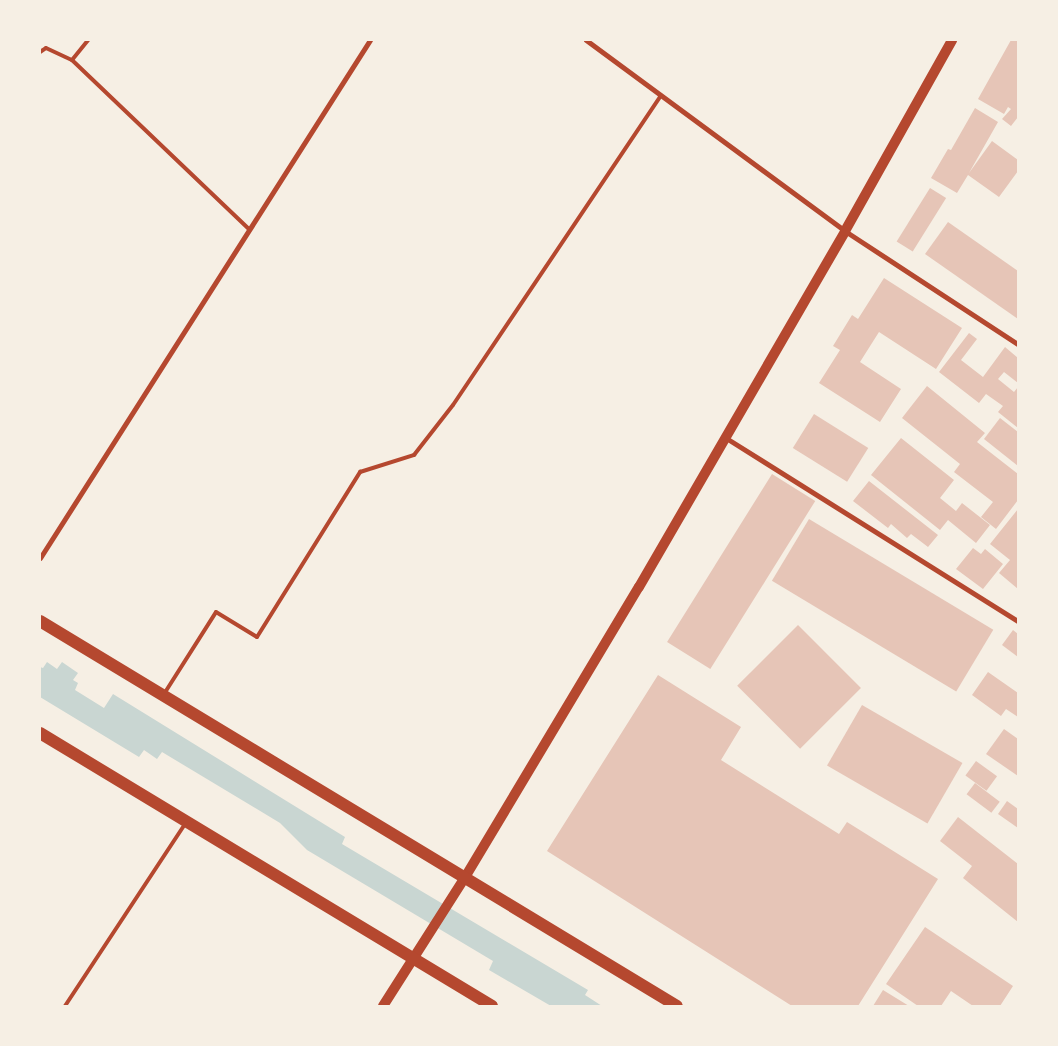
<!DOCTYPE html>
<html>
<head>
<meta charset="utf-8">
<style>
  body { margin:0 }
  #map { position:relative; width:1058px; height:1046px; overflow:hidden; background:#f6efe4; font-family:Spectral,serif }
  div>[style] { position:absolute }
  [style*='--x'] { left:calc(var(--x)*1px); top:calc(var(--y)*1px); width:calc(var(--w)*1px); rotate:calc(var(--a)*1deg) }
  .water>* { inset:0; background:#c9d6d2 }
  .building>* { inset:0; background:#e6c5b7; transform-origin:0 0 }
  .service>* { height:4px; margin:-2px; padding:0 2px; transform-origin:2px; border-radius:2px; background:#b5482f }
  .minor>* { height:5px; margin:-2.5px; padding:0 2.5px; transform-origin:2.5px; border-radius:2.5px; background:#b5482f }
  .secondary>* { height:10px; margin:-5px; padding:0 5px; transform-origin:5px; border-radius:5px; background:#b5482f }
  .primary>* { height:12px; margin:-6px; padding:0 6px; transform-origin:6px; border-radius:6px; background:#b5482f }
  span { translate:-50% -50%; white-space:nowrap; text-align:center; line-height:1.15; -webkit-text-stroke:4.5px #f6efe4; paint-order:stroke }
  .frame { position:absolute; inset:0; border:41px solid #f6efe4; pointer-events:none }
</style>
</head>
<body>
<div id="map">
  <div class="water">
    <div style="clip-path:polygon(47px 662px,57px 669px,62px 662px,78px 673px,73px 680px,78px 683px,75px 690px,104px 708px,113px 694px,345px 837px,342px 844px,588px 990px,585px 995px,602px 1006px,551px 1006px,489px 970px,493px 961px,307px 850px,280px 823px,162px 752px,157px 759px,144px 750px,139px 757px,40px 697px,40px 667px,43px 668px)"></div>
  </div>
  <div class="building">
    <div style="clip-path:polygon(1011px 40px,1018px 41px,1018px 117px,1011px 126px,1002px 119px,1011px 109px,1008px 107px,1004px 114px,978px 99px)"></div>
    <div style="clip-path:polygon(975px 108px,998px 122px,969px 173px,992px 141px,1018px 160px,1018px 171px,999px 197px,968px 175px,957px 193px,931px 178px,948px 149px,951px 150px)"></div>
    <div style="left:930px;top:188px;width:19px;height:63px;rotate:32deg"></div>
    <div style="clip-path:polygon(948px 222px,1018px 271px,1018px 319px,925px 254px)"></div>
    <div style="clip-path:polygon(884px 278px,962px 328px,936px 369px,879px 332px,860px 362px,901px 389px,880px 422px,819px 383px,840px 350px,833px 346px,852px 315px,858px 319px)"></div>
    <div style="clip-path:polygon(969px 333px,977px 339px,961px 360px,983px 377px,1005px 347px,1018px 358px,1018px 383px,1004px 372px,998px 379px,1014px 392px,1018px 387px,1018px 428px,998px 412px,1003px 406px,986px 394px,979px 403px,939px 372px)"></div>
    <div style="clip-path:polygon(927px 386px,985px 433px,977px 442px,1018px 474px,1018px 500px,996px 529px,981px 517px,993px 502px,954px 472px,960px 464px,902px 418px)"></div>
    <div style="left:814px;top:414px;width:64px;height:40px;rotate:32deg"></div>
    <div style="clip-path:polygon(1000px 418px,1018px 432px,1018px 466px,984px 439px)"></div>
    <div style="clip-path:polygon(901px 438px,954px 480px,940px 498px,956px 511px,962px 503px,990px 525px,976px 543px,948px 520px,940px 530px,871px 475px)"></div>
    <div style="left:772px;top:474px;width:51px;height:198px;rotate:32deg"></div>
    <div style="clip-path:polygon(869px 481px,938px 535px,928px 547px,911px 534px,907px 538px,891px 524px,888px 528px,853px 501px)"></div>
    <div style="clip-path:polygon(1018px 509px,1018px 589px,999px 573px,1010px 560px,990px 544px)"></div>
    <div style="left:809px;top:519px;width:215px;height:72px;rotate:31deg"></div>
    <div style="clip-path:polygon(973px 548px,981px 554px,985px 549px,1003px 564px,983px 589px,956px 569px)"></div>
    <div style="left:798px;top:625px;width:89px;height:86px;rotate:45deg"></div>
    <div style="clip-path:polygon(1013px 630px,1018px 634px,1018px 657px,1002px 645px)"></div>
    <div style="clip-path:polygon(988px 672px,1018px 693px,1018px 717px,1006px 709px,1001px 716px,972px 695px)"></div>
    <div style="clip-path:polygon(658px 675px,741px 727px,721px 760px,839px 834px,847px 822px,938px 879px,858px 1006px,792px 1006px,547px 851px)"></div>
    <div style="left:862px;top:705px;width:116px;height:70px;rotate:30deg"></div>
    <div style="clip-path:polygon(1004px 729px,1018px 739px,1018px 776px,986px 754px)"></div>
    <div style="left:976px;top:761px;width:26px;height:18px;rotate:36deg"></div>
    <div style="left:975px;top:783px;width:31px;height:14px;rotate:37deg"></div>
    <div style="clip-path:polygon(1007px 801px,1018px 809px,1018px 828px,998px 814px)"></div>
    <div style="clip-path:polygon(958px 817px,1018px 864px,1018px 922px,963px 878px,972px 866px,940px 841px)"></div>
    <div style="clip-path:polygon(925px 927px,1013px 986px,1000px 1006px,973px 1006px,951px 991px,941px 1006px,918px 1006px,886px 984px)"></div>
    <div style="clip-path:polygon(883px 990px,909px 1006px,873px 1006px)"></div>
  </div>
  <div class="service">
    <div style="--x:40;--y:52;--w:7;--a:-34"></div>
    <div style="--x:46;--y:48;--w:29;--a:25"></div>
    <div style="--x:72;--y:60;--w:245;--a:43.7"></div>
    <div style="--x:72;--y:60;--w:26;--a:-51"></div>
    <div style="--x:164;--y:694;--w:97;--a:-57.6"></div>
    <div style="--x:216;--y:612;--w:48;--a:31.4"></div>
    <div style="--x:257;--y:637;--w:195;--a:-58"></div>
    <div style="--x:360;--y:472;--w:57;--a:-17.5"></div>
    <div style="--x:414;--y:455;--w:63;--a:-52"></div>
    <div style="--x:453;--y:405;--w:373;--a:-56.1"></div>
    <div style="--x:65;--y:1006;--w:218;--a:-56.6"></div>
  </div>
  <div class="minor">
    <div style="--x:586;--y:40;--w:322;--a:36.4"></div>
    <div style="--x:845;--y:231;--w:207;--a:33.2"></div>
    <div style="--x:726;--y:438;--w:345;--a:32.1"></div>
    <div style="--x:40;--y:558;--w:614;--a:-57.5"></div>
  </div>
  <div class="secondary">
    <div style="--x:383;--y:1006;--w:151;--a:-57.5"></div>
    <div style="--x:464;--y:879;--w:340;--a:-59.1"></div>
    <div style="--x:639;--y:587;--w:411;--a:-59.9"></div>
    <div style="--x:845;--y:231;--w:219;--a:-60.7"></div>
  </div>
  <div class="primary">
    <div style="--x:40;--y:621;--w:744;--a:31.15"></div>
    <div style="--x:40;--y:733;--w:528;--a:31.13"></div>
  </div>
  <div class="frame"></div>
</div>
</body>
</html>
